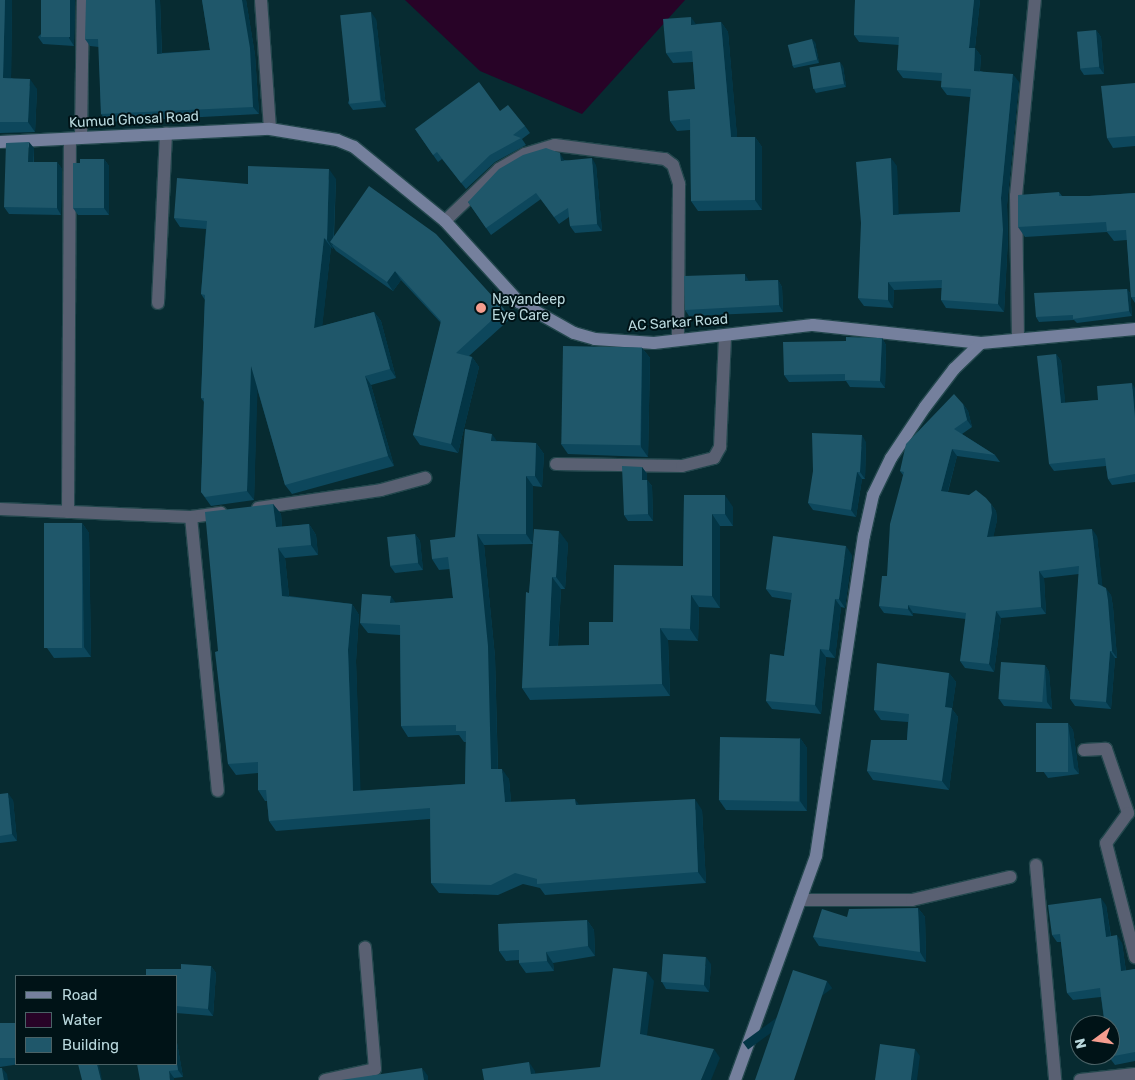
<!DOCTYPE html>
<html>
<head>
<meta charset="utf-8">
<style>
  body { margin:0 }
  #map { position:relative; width:1135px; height:1080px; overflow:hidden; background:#072b31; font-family:Rubik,sans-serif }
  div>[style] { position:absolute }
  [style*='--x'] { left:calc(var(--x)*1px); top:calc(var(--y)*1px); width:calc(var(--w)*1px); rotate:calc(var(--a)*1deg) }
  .water>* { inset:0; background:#280327 }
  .roads { filter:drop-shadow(1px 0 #23474d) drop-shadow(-1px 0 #23474d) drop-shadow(0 1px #23474d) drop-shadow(0 -1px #23474d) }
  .street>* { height:12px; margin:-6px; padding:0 6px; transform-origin:6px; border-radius:6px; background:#596072 }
  .secondary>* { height:12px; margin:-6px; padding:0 6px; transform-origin:6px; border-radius:6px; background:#75809d }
  .wall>* { inset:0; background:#0d475c }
  .shaded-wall>* { inset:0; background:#033545; transform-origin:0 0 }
  .building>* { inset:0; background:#1f576a; transform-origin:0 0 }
  .dots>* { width:14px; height:14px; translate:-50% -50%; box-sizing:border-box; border:2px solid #001317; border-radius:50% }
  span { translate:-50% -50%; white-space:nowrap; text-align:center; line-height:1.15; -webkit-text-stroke:4px #001317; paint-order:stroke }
  .street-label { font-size:14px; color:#b9d8dd }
  .poi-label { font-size:14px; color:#b9d8dd }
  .left { translate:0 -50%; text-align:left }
  .legend { position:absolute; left:15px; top:975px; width:162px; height:90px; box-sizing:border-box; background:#001317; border:1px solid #4a6266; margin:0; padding:6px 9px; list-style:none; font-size:15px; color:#b9d8dd }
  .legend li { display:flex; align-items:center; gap:10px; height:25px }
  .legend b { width:25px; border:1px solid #4a6266 }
  .north { position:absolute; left:1070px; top:1015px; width:50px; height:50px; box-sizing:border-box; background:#001317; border:1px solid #4a6266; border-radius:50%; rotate:256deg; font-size:14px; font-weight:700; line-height:20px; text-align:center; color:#b9d8dd }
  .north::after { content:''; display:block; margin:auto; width:18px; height:22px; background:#f59d8f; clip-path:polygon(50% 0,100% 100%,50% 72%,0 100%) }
</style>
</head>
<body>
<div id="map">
  <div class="water">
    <div style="clip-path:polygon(405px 0,685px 0,582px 114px,480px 71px)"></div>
  </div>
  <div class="roads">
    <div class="street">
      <div style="--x:261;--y:0;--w:129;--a:86"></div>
      <div style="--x:81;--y:138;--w:138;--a:-89.2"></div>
      <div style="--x:445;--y:221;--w:75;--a:-43.9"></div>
      <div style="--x:499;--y:169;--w:30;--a:-30"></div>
      <div style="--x:525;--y:154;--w:31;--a:-17"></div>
      <div style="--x:555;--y:145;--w:111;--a:7.3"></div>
      <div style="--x:665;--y:159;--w:10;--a:37"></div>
      <div style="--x:673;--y:165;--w:20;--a:72"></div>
      <div style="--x:679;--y:184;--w:156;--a:90.4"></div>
      <div style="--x:158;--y:303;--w:170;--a:-87.3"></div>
      <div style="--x:1018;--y:338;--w:142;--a:-90.8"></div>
      <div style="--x:1016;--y:196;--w:197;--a:-84.5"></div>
      <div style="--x:556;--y:464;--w:126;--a:0.9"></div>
      <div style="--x:682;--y:466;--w:33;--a:-14"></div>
      <div style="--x:714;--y:458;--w:13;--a:-61"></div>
      <div style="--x:720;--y:447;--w:112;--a:-87.4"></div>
      <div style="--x:258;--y:508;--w:124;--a:-8.3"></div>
      <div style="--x:381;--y:490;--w:46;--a:-15.3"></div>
      <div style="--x:0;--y:509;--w:191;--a:2.4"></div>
      <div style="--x:191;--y:517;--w:30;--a:-8"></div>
      <div style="--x:68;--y:512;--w:373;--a:-89.7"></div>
      <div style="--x:191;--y:517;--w:275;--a:84.4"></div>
      <div style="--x:1084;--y:750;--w:22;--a:-3"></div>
      <div style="--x:1106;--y:749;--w:68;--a:71"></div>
      <div style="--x:1128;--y:813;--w:37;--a:126"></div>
      <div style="--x:1106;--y:843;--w:118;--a:75.7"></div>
      <div style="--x:1036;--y:865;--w:216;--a:84.9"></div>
      <div style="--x:800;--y:900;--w:112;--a:0"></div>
      <div style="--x:912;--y:900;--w:101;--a:-13.2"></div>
      <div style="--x:325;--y:1080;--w:51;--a:-12.4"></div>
      <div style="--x:375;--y:1069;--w:122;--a:-94.7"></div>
      <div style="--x:1080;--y:1080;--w:55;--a:-6.2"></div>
    </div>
    <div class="secondary">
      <div style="--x:0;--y:142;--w:270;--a:-2.8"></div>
      <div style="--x:270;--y:129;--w:68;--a:9.3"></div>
      <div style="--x:337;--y:140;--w:18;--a:22"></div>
      <div style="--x:354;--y:147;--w:117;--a:39.1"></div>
      <div style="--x:445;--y:221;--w:110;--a:47.6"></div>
      <div style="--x:519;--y:302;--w:63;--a:29.4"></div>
      <div style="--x:574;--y:333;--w:22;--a:16"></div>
      <div style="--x:595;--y:339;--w:59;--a:3.9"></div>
      <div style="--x:654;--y:343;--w:160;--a:-6.5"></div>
      <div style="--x:813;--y:325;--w:169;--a:6.1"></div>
      <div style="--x:981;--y:343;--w:155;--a:-5.2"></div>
      <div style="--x:735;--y:1080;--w:238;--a:-70.1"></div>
      <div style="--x:816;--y:856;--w:324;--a:-81.5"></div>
      <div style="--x:864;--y:536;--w:42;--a:-77.6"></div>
      <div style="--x:873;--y:495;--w:41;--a:-64.1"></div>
      <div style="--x:891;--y:458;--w:61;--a:-56.3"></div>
      <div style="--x:925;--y:407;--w:48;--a:-52.7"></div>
      <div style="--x:954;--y:369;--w:37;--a:-44"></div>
    </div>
  </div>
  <div class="wall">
    <div style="clip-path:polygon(0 0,12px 0,11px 78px,37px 89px,35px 132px,0 133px)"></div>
    <div style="clip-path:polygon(75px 0,74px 46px,43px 44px,38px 37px)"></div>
    <div style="clip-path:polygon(160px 0,162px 53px,210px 50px,202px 0,246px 0,255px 55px,259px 114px,107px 122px,101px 114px,99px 47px,90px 46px,85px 39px)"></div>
    <div style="clip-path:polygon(855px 0,980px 0,975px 48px,981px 56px,980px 71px,1019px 82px,1007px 205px,1008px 238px,1004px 312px,946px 308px,941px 300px,942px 288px,894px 290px,893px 308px,864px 306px,858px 298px,897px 166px,898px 214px,960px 212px,970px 97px,947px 95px,941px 87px,942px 81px,903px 78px,897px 70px,899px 45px,859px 42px,854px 35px)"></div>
    <div style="clip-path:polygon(376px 19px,386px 107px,353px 110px,348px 103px)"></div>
    <div style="clip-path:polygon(721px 22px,728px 32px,737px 137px,755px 137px,762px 147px,762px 210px,698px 211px,691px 201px,690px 130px,677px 131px,670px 121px,695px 89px,693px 62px,673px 63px,666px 53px,696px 24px)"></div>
    <div style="clip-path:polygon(1096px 30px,1101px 37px,1104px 74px,1084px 75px,1080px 69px)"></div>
    <div style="clip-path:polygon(815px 42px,819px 63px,794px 68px,792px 65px)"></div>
    <div style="clip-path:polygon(843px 66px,846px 87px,816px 93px,814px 89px)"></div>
    <div style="clip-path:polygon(1135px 83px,1135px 146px,1113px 148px,1107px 138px)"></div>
    <div style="clip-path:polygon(500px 111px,525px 126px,530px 133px,522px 139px,526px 145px,495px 162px,466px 189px,442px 159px,438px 162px,415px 129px)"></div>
    <div style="clip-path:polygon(34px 148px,34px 162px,57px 162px,62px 169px,61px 215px,9px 214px,4px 207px)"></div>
    <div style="clip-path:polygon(104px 159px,109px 166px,109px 215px,78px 215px,73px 208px,80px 163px)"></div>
    <div style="clip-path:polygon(564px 160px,596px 165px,602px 231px,575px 233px,570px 226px,569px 217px,559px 224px,541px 199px,491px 235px,468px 202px)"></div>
    <div style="clip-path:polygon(336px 179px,334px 236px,504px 309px,511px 318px,469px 356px,472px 357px,479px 367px,458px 453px,420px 445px,413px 435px,441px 323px,401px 280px,393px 291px,336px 251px,333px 247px,333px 249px,331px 247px,322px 326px,374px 312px,381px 321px,396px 378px,371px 385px,394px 466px,292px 494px,285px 485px,257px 388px,254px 500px,211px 506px,201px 492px,204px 402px,201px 398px,205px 300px,201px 294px,206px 229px,180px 227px,174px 218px,248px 184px)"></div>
    <div style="clip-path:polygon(1059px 192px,1062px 196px,1089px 196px,1135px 193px,1135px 303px,1131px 297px,1127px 240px,1114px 241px,1107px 232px,1025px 237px,1018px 227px)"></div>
    <div style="clip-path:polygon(778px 280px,782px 287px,783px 312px,689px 316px,685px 310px,749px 281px)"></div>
    <div style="clip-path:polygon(1127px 289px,1130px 293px,1132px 316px,1077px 323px,1074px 320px,1039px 322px,1036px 317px)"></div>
    <div style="clip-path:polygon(882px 338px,886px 345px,885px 388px,850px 387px,846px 381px,789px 382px,784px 375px)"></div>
    <div style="clip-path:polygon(642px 348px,650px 358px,648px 457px,568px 454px,561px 444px)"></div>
    <div style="clip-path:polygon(1056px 354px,1061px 361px,1065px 403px,1098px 400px,1135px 388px,1135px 482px,1112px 485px,1108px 479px,1106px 466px,1054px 471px,1049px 464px)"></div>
    <div style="clip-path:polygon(963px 404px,968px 411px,972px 427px,962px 434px,995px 455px,1000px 462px,957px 456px,948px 492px,991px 504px,996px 511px,997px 520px,993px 537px,1097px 536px,1102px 586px,1111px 595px,1113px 607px,1117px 658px,1115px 658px,1111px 709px,1075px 706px,1070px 699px,1079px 574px,1044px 578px,1046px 614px,1001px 618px,994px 672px,965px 668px,960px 661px,966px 619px,913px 613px,913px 616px,884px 613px,879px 606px,887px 576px,903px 475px,900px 471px)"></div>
    <div style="clip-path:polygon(497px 441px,536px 443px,544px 454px,542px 487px,533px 486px,533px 540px,568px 543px,565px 589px,561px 589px,558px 646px,589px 645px,613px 622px,683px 566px,684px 495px,733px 507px,733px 526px,720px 526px,720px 608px,699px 607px,698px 641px,668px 640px,670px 696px,530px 700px,522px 688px,533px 544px,484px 545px,495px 657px,498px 769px,509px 779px,511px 802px,702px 810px,706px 883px,545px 895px,540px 888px,523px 884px,498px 895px,439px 893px,431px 883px,430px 819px,276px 831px,269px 821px,267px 801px,265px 801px,258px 790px,258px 773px,236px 775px,228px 764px,218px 651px,273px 504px,281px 514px,282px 527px,309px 524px,316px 535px,318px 555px,285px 558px,289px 596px,352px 604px,359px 615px,356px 661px,360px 791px,465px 784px,466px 742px,464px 742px,459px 735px,408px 737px,401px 726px,400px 635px,368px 633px,360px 623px,396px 603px,453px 598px,450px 569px,439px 570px,432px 559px,455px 537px)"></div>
    <div style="clip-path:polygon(866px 442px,865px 479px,862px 479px,856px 517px,813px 510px,808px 503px)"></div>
    <div style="clip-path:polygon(642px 467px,647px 474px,647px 480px,652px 486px,653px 521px,628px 521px,624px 515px)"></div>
    <div style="clip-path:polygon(82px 523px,89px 533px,91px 657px,54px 658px,47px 648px)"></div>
    <div style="clip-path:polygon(415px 534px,420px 541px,423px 570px,395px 573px,390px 566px)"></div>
    <div style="clip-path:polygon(852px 555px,845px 608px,841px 607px,835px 658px,826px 657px,821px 714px,772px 709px,766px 701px,784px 656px,791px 600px,772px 597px,766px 589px)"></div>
    <div style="clip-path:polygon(1045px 665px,1049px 672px,1052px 709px,1004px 706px,999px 699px)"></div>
    <div style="clip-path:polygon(949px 673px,956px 682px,952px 709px,958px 717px,949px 790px,873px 780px,867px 771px,907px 740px,908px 722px,881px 720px,874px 710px)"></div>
    <div style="clip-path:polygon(1068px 723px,1073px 730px,1079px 774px,1048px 778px,1043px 771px)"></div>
    <div style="clip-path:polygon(800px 738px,807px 748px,807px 811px,726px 810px,719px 800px)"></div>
    <div style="clip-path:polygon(0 794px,13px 800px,17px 841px,0 843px)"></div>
    <div style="clip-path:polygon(1106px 905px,1111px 936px,1122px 943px,1126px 971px,1135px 969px,1135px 1061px,1115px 1065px,1109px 1057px,1101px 997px,1073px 1000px,1067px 993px,1061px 942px,1057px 942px,1052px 935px)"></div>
    <div style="clip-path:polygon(918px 908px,925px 917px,926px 962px,819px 946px,813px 937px,847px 917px)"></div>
    <div style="clip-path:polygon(587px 920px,594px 930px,595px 956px,553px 963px,554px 971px,526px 973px,519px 963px,519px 960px,506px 961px,499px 951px)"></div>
    <div style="clip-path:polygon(711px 964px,709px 992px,666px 989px,662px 982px)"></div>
    <div style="clip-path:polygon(211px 966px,216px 973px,213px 1016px,176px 1013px,176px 976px,181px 969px)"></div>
    <div style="clip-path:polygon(16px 1023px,16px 1064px,20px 1064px,0 1067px,0 1026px)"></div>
    <div style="clip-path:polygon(176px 1037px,183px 1077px,174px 1078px,137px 1064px,176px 1064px)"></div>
  </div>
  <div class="shaded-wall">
    <div style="clip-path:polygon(5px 0,12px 0,11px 88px,3px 78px)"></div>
    <div style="clip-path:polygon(70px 0,75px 0,74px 46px,69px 38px)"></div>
    <div style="clip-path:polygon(155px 0,160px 0,162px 61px,157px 54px)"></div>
    <div style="clip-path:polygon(242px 0,246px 0,255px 55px,259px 114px,253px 107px)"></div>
    <div style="clip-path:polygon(974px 0,980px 0,974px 56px,969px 48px)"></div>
    <div style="clip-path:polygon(371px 12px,376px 19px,386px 107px,381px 100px)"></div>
    <div style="clip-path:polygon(691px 17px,698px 27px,691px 25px)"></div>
    <div style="clip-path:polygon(721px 22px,728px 32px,738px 147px,731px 137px)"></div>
    <div style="clip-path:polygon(1096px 30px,1101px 37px,1104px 74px,1099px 67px)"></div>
    <div style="clip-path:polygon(812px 39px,815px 42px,819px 63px,817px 59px)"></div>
    <div style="clip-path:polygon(975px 48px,981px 56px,979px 79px,974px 71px)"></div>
    <div style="clip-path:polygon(840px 62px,843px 66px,846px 87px,844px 84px)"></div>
    <div style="clip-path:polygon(1013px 74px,1019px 82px,1007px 205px,1008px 238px,1004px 312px,998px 304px,1001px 198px)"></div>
    <div style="clip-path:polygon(30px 79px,37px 89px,35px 132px,28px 122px)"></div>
    <div style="clip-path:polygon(755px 137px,762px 147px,762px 210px,755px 200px)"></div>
    <div style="clip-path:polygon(29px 142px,34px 148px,33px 169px,28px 162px)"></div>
    <div style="clip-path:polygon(560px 153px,564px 160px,565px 167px,561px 161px)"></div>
    <div style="clip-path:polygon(592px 158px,596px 165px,602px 231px,597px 224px)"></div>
    <div style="clip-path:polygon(891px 158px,897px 166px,899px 223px,893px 215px)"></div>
    <div style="clip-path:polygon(104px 159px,109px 166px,109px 215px,104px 208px)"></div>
    <div style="clip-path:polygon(57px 162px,62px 169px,61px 215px,57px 208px)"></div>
    <div style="clip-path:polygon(329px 169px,336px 179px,333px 245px,330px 242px,333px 247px,333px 249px,327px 240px)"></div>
    <div style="clip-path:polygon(324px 238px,331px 247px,321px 338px,314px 328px)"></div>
    <div style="clip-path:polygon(395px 271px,401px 280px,393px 291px,387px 282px)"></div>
    <div style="clip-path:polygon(745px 274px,749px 281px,750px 288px,745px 281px)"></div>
    <div style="clip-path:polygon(778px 280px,782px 287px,783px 312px,779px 305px)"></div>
    <div style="clip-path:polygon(888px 282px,894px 290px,893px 308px,888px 300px)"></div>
    <div style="clip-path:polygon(1127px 289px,1130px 293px,1132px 316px,1129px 311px)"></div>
    <div style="clip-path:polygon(374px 312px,381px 321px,396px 378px,390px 369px)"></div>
    <div style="clip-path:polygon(882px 338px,886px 345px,885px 388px,880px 381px)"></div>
    <div style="clip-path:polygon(642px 348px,650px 358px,648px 457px,641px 447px)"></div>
    <div style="clip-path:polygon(1056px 354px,1061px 361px,1066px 410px,1061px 403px)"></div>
    <div style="clip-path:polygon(472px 357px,479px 367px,458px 453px,451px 444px)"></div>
    <div style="clip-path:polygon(251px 366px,258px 376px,254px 500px,247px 491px)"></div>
    <div style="clip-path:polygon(365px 376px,371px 385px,394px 466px,388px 456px)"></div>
    <div style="clip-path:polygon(1132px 383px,1135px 388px,1135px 418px)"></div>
    <div style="clip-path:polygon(963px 404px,968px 411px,972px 427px,967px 420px)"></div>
    <div style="clip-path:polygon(492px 434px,499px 444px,491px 441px)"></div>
    <div style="clip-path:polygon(862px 435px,866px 442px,865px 479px,860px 472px)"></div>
    <div style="clip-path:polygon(536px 443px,544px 454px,542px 487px,535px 476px)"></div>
    <div style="clip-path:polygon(952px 449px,957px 456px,946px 498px,941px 491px)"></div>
    <div style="clip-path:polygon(642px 467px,647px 474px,647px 486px,642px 480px)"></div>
    <div style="clip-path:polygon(857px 472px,862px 479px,856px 517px,851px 510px)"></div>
    <div style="clip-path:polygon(526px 476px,533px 486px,533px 544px,526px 534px)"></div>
    <div style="clip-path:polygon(647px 480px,652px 486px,653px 521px,648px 514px)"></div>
    <div style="clip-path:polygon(725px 495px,733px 507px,733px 526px,725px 514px)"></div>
    <div style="clip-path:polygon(273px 504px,281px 514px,283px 538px,276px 527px)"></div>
    <div style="clip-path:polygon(991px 504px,996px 511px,997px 520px,992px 544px,987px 537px)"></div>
    <div style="clip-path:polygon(712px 514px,720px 526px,720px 608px,712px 596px)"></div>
    <div style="clip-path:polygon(82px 523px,89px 533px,91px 657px,84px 647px)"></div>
    <div style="clip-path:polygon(309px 524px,316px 535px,318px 555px,311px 545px)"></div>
    <div style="clip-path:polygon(1092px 529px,1097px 536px,1103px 591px,1098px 584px)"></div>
    <div style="clip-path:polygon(559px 531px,568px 543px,565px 589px,556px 577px)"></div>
    <div style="clip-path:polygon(415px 534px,420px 541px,423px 570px,418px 563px)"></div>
    <div style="clip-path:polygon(477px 534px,484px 545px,495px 657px,498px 779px,491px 769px)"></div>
    <div style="clip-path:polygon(846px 546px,852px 555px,845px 608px,839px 599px)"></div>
    <div style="clip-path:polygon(278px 548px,285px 558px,290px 606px,282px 596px)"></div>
    <div style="clip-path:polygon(1039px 571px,1044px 578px,1046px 614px,1041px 607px)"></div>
    <div style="clip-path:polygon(552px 577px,561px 589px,557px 658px,549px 646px)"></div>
    <div style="clip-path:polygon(1106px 588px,1111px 595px,1113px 607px,1117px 658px,1112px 651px)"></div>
    <div style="clip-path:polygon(691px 595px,699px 607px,698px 641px,690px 629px)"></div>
    <div style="clip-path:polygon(391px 596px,398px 606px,390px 603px)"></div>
    <div style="clip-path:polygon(835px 599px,841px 607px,835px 658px,829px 650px)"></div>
    <div style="clip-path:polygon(352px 604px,359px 615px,356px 661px,361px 802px,353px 791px,348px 650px)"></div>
    <div style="clip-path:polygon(908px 605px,913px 613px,913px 616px,908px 609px)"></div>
    <div style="clip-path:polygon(996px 611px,1001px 618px,994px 672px,989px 664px)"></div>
    <div style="clip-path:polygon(660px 628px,668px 640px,670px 696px,662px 684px)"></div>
    <div style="clip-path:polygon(820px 649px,826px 657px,821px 714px,815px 705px)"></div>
    <div style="clip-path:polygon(1110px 651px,1115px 658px,1111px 709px,1106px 702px)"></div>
    <div style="clip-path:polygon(1045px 665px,1049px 672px,1052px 709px,1047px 702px)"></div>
    <div style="clip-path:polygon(949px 673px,956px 682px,952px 709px,958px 717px,949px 790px,942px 781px,945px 707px)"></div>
    <div style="clip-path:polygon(1068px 723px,1073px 730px,1079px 774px,1074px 768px)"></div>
    <div style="clip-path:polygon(800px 738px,807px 748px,807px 811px,800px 801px)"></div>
    <div style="clip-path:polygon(502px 769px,509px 779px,512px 813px,505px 802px)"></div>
    <div style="clip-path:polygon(8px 793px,13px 800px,17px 841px,12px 834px)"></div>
    <div style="clip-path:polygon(575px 799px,583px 810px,576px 805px)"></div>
    <div style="clip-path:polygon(695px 799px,702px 810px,706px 883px,698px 872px)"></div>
    <div style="clip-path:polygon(1101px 898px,1106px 905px,1112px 945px,1106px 937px)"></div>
    <div style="clip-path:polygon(918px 908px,925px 917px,926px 962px,920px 952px)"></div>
    <div style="clip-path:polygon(587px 920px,594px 930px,595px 956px,588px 946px)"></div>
    <div style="clip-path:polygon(1117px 935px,1122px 943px,1127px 979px,1121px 971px)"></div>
    <div style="clip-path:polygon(546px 952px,553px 963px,554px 971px,547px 961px)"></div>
    <div style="clip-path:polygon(706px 957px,711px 964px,709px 992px,704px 985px)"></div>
    <div style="clip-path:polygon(211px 966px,216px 973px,213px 1016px,208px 1009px)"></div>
    <div style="clip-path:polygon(647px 972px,654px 981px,646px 1043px,640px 1034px)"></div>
    <div style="left:827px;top:981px;width:9px;height:104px;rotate:54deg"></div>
    <div style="clip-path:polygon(176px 1037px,183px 1077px,178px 1070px,176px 1058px)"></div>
    <div style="clip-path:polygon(714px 1049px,720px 1058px,711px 1080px,701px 1080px)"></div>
    <div style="clip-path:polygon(915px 1049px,920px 1056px,917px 1080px,911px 1080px)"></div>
    <div style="clip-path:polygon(529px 1062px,535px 1071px,536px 1080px,531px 1074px)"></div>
    <div style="clip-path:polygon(97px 1064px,99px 1064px,102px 1080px,101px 1080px)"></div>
    <div style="clip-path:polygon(2px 1068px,7px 1074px,8px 1080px,4px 1080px)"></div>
    <div style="clip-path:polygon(422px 1068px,428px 1076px,428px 1080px,424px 1080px)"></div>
    <div style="clip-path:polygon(169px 1071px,174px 1078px,174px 1080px,170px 1080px)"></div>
  </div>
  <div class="building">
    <div style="clip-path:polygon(0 0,5px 0,3px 78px,30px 79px,28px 122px,0 122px)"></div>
    <div style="left:41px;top:0;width:29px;height:37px"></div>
    <div style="clip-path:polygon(86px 0,155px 0,157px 54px,210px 50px,202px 0,242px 0,250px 48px,253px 107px,101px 114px,98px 39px,85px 39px)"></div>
    <div style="clip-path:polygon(855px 0,974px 0,969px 48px,975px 48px,974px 71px,1013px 74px,1001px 198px,1003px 230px,998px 304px,941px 300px,942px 280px,888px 282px,888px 300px,858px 298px,861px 223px,856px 162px,891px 158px,893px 215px,960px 212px,971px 89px,941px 87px,942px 73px,897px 70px,899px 37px,854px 35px)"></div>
    <div style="left:371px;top:12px;width:89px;height:31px;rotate:84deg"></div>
    <div style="clip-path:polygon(691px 17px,691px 25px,721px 22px,731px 137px,755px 137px,755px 200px,691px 201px,690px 119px,670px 121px,668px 91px,695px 89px,692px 51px,666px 53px,663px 19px)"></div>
    <div style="left:1096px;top:30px;width:37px;height:19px;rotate:85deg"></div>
    <div style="left:812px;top:39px;width:21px;height:25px;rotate:76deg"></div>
    <div style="left:840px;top:62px;width:22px;height:31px;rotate:80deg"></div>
    <div style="clip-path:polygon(479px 82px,500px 111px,508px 105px,525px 126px,513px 135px,521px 138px,490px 155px,461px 183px,437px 152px,433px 155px,415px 129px)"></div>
    <div style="clip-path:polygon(1135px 83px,1135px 136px,1107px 138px,1101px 86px)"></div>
    <div style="clip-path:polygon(29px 142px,28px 162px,57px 162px,57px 208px,4px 207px,6px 143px)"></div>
    <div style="clip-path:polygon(546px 148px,560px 153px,561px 161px,592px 158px,597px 224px,570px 226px,568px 208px,554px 217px,536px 193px,486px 228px,468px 202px,499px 169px,523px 155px)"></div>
    <div style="clip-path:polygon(80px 159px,104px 159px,104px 208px,73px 208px,73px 163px,80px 163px)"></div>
    <div style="clip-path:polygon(248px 166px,329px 169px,327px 240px,324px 238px,314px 328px,374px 312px,390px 369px,365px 376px,388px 456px,285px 485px,251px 366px,247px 491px,205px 497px,201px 492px,204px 398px,201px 398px,205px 295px,201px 294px,207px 221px,174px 218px,177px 178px,248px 184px)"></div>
    <div style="clip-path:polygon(369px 186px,436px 234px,504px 309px,456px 353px,472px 357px,451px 444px,413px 435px,441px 321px,395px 271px,387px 282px,330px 242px)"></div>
    <div style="clip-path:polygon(1059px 192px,1059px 196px,1089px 196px,1135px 193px,1135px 297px,1131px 297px,1126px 230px,1107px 231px,1106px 222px,1018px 227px,1018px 195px)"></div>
    <div style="clip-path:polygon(745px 274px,745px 281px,778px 280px,779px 305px,685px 310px,684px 276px)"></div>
    <div style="clip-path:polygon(1127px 289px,1129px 311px,1073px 319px,1073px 315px,1036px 317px,1034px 293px)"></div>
    <div style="clip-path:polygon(846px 337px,882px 338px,880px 381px,845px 380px,845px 374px,784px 375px,783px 342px,846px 341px)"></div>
    <div style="left:563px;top:346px;width:79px;height:98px;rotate:1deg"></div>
    <div style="clip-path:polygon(1056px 354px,1061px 403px,1098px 400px,1097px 386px,1132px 383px,1135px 418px,1135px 474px,1108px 479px,1105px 458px,1049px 464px,1037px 356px)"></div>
    <div style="clip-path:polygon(954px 394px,963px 404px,967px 420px,954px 429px,995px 455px,952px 449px,941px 491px,969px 495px,976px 490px,986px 498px,991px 504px,992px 513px,987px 537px,1092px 529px,1098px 584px,1106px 588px,1108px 600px,1112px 651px,1110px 651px,1106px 702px,1070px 699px,1079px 566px,1039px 571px,1041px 607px,996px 611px,989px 664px,960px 661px,966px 613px,908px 605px,908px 609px,879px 606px,882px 576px,887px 576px,890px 524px,904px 472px,900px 471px,906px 444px)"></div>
    <div style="clip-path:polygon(465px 429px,492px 434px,491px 441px,536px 443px,535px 476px,526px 476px,526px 534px,477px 534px,488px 646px,491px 769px,502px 769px,505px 802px,575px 799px,576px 805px,695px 799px,698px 872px,537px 884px,537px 879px,515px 873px,491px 885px,431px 883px,430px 808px,269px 821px,266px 790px,258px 790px,258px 762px,228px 764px,215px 652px,218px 651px,205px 512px,273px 504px,276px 527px,309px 524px,311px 545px,278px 548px,282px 596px,352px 604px,348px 650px,353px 791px,465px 784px,466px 731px,456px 731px,456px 725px,401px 726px,400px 625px,360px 623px,362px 594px,391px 596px,390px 603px,453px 598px,448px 557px,432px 559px,430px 540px,455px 537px)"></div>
    <div style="clip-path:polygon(812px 433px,862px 435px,860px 472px,857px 472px,851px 510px,808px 503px,813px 471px)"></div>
    <div style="clip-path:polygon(622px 466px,642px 467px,642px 480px,647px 480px,648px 514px,624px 515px)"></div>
    <div style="clip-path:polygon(684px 495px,725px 495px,725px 514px,712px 514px,712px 596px,691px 595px,690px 629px,660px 628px,662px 684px,522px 688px,526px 592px,529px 593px,534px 529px,559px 531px,556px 577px,552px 577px,549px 646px,589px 645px,589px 622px,613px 622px,614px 565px,683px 566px)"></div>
    <div style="left:44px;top:523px;width:38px;height:125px"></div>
    <div style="left:415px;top:534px;width:29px;height:28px;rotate:84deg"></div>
    <div style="clip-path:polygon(773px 536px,846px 546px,839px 599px,835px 599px,829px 650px,820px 649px,815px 705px,766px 701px,770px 654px,784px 656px,792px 593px,766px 589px)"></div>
    <div style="left:1001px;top:662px;width:44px;height:37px;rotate:4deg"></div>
    <div style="clip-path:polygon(877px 663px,949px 673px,945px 707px,952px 708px,942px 781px,867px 771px,871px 740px,907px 740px,909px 714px,874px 710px)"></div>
    <div style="left:1036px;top:723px;width:32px;height:49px"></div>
    <div style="left:720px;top:737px;width:80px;height:63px;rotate:1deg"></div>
    <div style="clip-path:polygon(8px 793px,12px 834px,0 836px,0 794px)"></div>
    <div style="clip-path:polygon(1101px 898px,1106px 937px,1117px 935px,1121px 971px,1135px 969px,1135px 1052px,1109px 1057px,1110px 1025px,1105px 1025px,1100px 988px,1067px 993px,1060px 934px,1052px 935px,1048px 905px)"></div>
    <div style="clip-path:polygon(918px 908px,920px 952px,813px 937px,822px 909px,847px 917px,849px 909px)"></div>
    <div style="clip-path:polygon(587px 920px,588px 946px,546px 952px,547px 961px,519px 963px,519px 950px,499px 951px,498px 924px)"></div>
    <div style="left:663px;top:954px;width:43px;height:28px;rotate:4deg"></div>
    <div style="clip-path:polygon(181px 964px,211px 966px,208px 1009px,176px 1006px,176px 976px,146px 976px,146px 969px,181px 969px)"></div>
    <div style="clip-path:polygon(613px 968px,647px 972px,640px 1034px,714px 1049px,701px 1080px,484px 1080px,482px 1069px,529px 1062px,531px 1074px,600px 1067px)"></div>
    <div style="clip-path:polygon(793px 970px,827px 981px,794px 1080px,755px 1080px)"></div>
    <div style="left:16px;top:1023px;width:35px;height:16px;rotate:90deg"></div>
    <div style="clip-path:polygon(880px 1044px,915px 1049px,911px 1080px,875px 1080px)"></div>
    <div style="clip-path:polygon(176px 1058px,178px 1070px,169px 1071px,170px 1080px,140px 1080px,137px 1064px,176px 1064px)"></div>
    <div style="clip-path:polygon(78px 1064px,97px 1064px,101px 1080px,82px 1080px)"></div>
    <div style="clip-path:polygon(0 1068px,2px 1068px,4px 1080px,0 1080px)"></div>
    <div style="clip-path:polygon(422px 1068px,424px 1080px,341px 1080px)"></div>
  </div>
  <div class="dots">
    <div style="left:481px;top:308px;background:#f59d8f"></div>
  </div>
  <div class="street-label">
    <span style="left:134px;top:120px;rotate:-3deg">Kumud Ghosal Road</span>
    <span style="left:678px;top:323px;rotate:-4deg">AC Sarkar Road</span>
  </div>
  <div class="poi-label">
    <span class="left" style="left:492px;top:308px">Nayandeep<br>Eye Care</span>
  </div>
  <ul class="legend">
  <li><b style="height:6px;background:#75809d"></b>Road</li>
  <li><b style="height:14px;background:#280327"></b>Water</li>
  <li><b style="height:14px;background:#1f576a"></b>Building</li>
  </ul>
  <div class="north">N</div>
</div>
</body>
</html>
